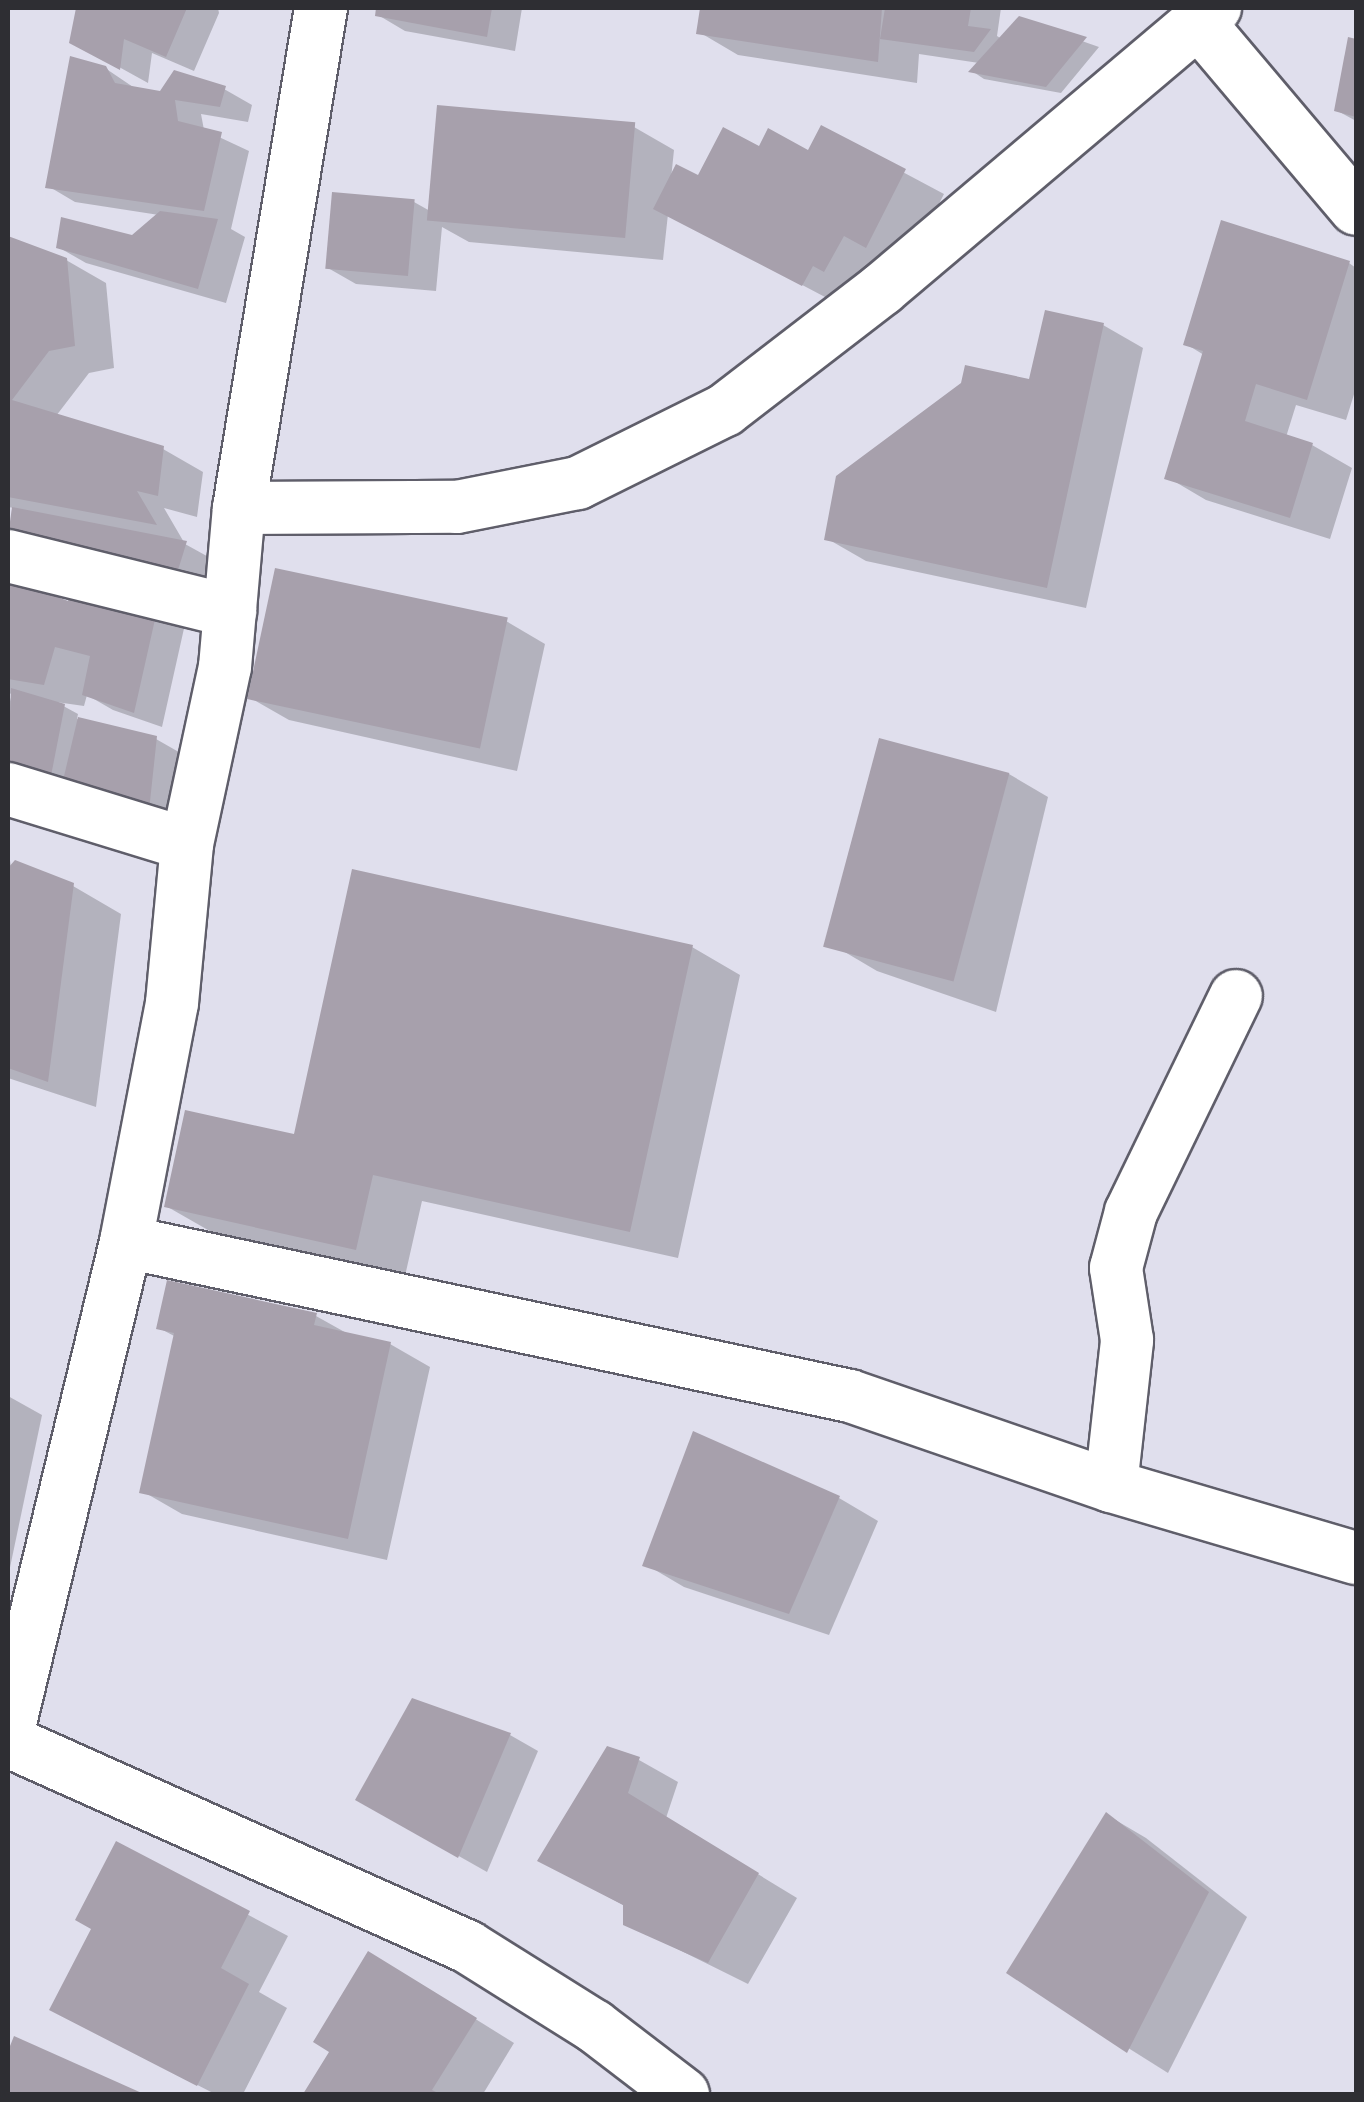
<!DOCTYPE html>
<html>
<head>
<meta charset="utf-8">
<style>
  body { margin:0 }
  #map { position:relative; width:1364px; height:2102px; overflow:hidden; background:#e0dfed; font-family:"Fira Sans Condensed",sans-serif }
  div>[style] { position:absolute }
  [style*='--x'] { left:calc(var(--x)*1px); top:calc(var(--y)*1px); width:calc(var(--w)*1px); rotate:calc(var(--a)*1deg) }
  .shadow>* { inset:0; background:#0003 }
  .building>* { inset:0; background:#a7a0ac; transform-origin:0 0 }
  .roads { filter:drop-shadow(2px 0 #5f5e6a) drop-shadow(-2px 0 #5f5e6a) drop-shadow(0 2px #5f5e6a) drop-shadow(0 -2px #5f5e6a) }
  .minor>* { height:52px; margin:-26px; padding:0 26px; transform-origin:26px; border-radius:26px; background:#fff }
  span { translate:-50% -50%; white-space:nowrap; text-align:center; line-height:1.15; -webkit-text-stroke:8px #edecfa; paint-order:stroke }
  .frame { position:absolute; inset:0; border:10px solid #2e2e33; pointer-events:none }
</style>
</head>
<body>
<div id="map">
  <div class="shadow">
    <div style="clip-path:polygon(79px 8px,218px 8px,219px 13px,194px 71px,152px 53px,148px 83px,72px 41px)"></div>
    <div style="clip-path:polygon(379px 8px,522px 8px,515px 51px,405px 31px,378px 15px)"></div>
    <div style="clip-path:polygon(702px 8px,1001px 8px,997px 36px,1002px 39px,1019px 19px,1099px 47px,1061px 93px,984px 79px,972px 71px,979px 63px,919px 54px,917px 83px,738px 55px,699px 32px)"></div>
    <div style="clip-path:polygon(1350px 40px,1356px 41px,1356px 121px,1336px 110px)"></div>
    <div style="clip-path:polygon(105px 68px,136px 89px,161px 94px,224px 89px,252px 105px,248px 122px,201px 114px,204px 130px,249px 151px,231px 229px,245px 237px,226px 303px,86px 263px,58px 247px,133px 238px,159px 215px,75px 202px,48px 186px)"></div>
    <div style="clip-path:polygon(634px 127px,674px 150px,671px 179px,699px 178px,760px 149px,809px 153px,822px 129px,944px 194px,906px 268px,842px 306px,668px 214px,663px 260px,469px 242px,442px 227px,436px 291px,356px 284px,328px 268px,414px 202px,430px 211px)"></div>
    <div style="clip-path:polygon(8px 239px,66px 260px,106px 283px,114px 368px,89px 373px,56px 416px,163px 449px,203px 472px,197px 517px,164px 508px,185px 544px,214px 560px,203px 598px,8px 531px,14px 508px,8px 507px)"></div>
    <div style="clip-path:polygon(1349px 263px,1356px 268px,1356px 388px,1346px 420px,1296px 405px,1286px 437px,1312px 445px,1352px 468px,1330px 539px,1206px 500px,1167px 477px,1204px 355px,1186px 344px)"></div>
    <div style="clip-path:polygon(1103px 325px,1143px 348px,1086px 608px,866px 561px,826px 538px)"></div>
    <div style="clip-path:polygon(8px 581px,70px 604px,185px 624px,162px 727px,113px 710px,87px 695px,84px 706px,56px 702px,78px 714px,77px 719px,156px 739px,184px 755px,176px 833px,8px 779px,8px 709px,12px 694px,8px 693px)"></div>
    <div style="clip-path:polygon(506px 621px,545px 644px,517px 771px,289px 720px,249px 697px)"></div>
    <div style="clip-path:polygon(1009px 774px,1048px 797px,996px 1012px,877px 971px,838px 948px)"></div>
    <div style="clip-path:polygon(8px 845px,11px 868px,73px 886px,121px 914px,96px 1107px,8px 1078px)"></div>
    <div style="clip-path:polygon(692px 947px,740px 975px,678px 1258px,422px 1201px,405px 1276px,215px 1234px,166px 1206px,296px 1137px)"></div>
    <div style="clip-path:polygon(169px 1283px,316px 1316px,350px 1335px,390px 1344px,430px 1367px,387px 1560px,182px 1514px,142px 1491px,176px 1337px,159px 1328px)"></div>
    <div style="clip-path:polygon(8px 1396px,42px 1415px,8px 1577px)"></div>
    <div style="clip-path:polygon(839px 1498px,878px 1521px,829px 1635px,684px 1587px,645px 1564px)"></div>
    <div style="clip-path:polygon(413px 1701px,510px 1735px,538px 1751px,487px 1872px,358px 1799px)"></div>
    <div style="clip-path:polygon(639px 1760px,678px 1782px,666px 1818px,797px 1898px,748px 1984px,625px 1923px,625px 1906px,540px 1860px)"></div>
    <div style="clip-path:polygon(1107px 1815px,1146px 1838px,1247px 1917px,1168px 2073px,1009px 1973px)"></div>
    <div style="clip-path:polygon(117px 1845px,288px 1936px,259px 1992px,287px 2008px,243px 2094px,215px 2094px,92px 2031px,94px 1928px)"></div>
    <div style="clip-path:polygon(408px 1977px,514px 2043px,483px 2094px,306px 2094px,333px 2051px)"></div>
    <div style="clip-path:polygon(16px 2039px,138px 2094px,8px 2094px,8px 2057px)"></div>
  </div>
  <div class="building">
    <div style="clip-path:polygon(76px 8px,187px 8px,166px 57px,124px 39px,120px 70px,69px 43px)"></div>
    <div style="clip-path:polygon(376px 8px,492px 8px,487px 37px,375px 16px)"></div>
    <div style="clip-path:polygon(700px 8px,882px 8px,878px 62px,696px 34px)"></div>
    <div style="clip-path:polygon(885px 8px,971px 8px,968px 26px,991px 29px,974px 52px,880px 39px)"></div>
    <div style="clip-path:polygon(1019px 16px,1087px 37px,1046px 87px,968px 72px)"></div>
    <div style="clip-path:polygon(1348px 37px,1356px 39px,1356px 117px,1334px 111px)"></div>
    <div style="clip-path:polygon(70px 56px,106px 66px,115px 83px,160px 91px,174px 70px,226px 86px,220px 107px,175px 100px,178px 121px,222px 132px,204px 211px,45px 188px)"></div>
    <div style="left:437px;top:105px;width:199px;height:116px;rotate:5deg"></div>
    <div style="clip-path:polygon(821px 125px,906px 169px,866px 248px,844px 236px,824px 272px,813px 266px,802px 286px,653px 209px,676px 164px,698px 175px,723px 127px,759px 146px,768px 128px,808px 150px)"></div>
    <div style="left:332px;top:192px;width:83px;height:77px;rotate:5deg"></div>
    <div style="clip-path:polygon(160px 211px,218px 219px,198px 289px,56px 248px,61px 217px,132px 235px)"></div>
    <div style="clip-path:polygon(1221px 220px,1350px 261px,1307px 400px,1256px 384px,1245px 421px,1313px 443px,1290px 518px,1164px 479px,1203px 351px,1183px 345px)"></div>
    <div style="clip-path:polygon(8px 236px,67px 258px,75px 346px,49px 351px,12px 400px,164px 446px,158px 496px,137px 491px,157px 525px,8px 497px)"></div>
    <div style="clip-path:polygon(1045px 310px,1104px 323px,1047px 588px,824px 540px,836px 476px,961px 383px,965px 365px,1029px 379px)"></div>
    <div style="clip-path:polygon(12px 507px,187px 541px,174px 583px,8px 537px)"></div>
    <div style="left:275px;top:568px;width:238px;height:134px;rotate:12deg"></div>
    <div style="clip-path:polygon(8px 578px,68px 601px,73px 583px,158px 606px,134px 713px,82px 695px,90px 656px,55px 647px,44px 685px,8px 679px)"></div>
    <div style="clip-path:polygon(11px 688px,65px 704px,50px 781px,8px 767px)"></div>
    <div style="clip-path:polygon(78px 717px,157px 736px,148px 820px,61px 789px)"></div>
    <div style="left:879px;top:738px;width:135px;height:216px;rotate:15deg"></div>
    <div style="clip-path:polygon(15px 860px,74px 883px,48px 1082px,8px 1068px,8px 868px)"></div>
    <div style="clip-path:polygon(352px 869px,693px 945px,630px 1232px,373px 1175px,356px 1250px,164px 1207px,185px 1110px,294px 1134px)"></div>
    <div style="clip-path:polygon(167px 1280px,317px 1313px,314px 1325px,391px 1342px,348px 1539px,139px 1493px,174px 1333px,156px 1329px)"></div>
    <div style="clip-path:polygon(693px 1431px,840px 1496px,789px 1614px,642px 1566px)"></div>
    <div style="clip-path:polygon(412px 1698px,511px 1733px,458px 1858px,355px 1800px)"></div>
    <div style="clip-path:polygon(607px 1746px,640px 1757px,628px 1793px,759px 1873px,708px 1963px,623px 1925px,623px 1905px,537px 1861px)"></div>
    <div style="clip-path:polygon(1106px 1812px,1209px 1892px,1127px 2053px,1006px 1973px)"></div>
    <div style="clip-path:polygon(116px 1841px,250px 1911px,221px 1968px,249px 1984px,197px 2086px,49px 2010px,91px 1929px,75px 1920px)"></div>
    <div style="clip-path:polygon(368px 1951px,477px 2018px,432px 2090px,440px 2094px,303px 2094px,329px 2052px,313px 2042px)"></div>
    <div style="clip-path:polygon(14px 2036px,144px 2094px,8px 2094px,8px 2051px)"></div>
  </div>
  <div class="roads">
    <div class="minor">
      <div style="--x:1199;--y:23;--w:243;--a:49.8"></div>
      <div style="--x:239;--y:508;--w:218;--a:-0.3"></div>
      <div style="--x:457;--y:507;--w:123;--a:-11.2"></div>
      <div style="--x:578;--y:483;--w:164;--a:-26.4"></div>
      <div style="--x:725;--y:410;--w:198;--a:-37.6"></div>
      <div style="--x:882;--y:289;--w:436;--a:-40.2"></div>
      <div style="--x:8;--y:556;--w:229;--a:13.9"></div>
      <div style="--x:8;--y:789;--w:187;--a:17.1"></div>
      <div style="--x:126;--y:1242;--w:740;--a:12.01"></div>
      <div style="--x:850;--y:1396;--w:276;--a:19"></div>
      <div style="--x:1111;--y:1486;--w:255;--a:16.4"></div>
      <div style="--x:1111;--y:1486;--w:147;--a:-83.7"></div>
      <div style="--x:1127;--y:1340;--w:73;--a:-98.7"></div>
      <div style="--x:1116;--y:1268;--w:58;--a:-75"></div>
      <div style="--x:1131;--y:1212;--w:240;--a:-64.1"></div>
      <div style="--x:8;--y:1731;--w:503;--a:-76.43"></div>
      <div style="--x:126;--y:1242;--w:243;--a:-79.1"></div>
      <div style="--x:172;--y:1003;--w:160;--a:-84.6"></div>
      <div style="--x:187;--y:844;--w:181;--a:-77.9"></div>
      <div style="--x:225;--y:667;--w:160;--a:-85"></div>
      <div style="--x:239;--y:508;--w:507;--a:-80.69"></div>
      <div style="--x:8;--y:1741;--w:504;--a:24.12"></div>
      <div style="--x:468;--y:1947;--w:149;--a:32.1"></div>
      <div style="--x:594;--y:2026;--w:112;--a:37.4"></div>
    </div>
  </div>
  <div class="frame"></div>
</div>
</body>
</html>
